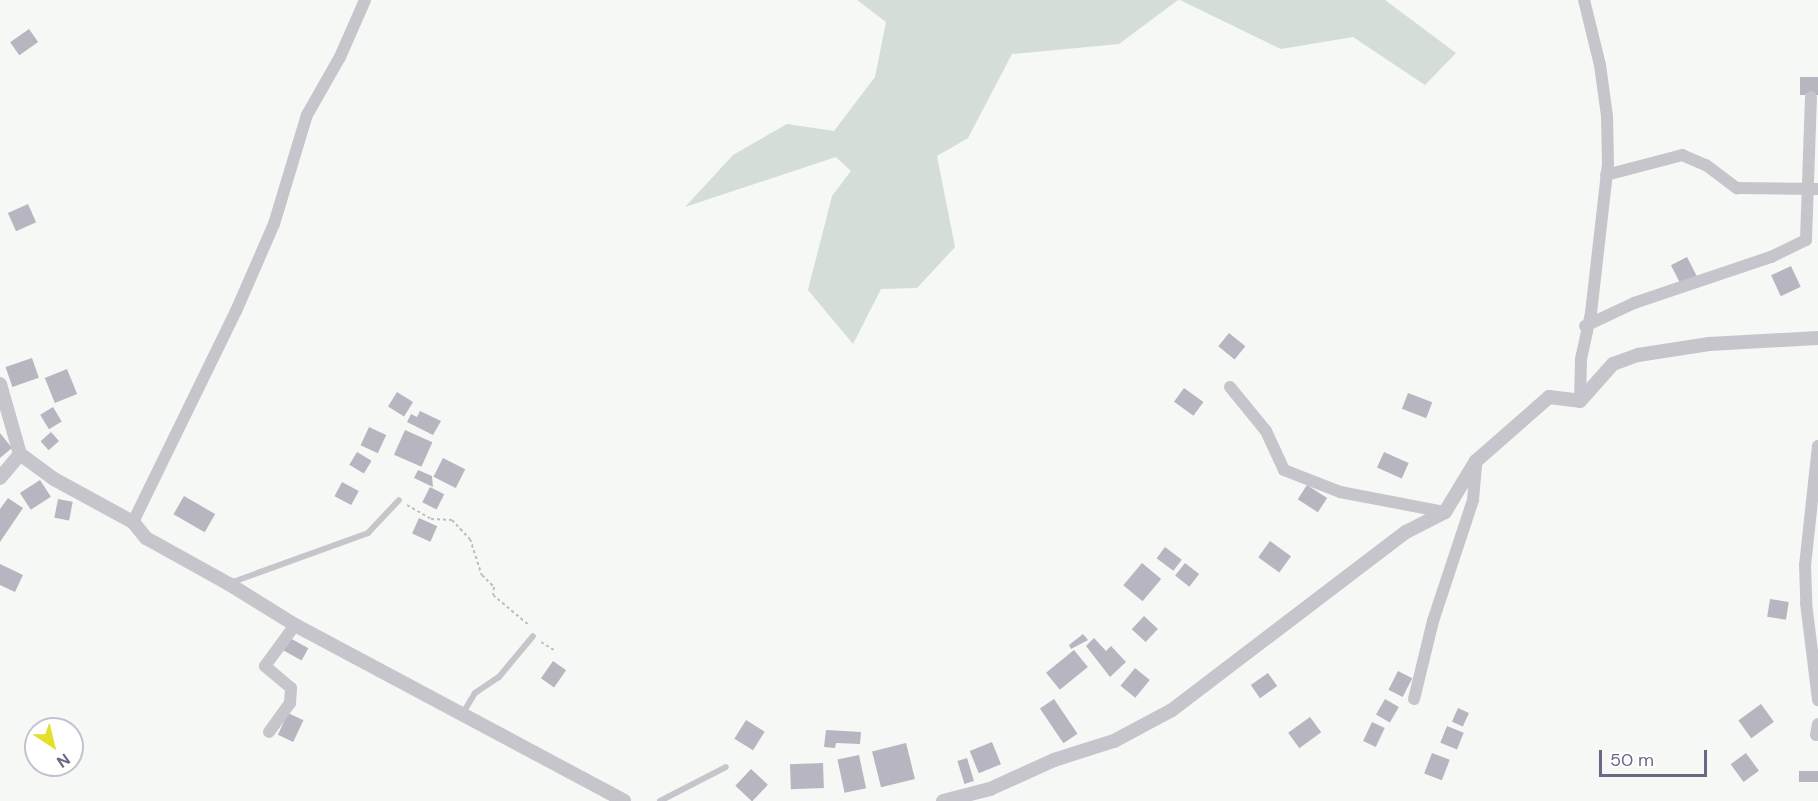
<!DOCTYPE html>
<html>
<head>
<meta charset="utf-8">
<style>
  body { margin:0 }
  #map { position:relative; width:1818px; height:801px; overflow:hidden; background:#f6f8f5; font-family:"DM Sans",sans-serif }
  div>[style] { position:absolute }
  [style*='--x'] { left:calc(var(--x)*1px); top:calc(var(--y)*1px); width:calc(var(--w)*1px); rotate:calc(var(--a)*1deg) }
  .green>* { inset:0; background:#d4ddd7 }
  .building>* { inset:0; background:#b7b5c0; transform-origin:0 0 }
  .path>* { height:2px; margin-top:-1px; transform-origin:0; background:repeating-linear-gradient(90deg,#bebdc2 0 3px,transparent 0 6px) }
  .service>* { height:6px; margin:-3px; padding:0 3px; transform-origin:3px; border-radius:3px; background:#c7c5cc }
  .minor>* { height:12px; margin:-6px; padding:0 6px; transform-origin:6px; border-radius:6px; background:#c7c5cc }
  .tertiary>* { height:14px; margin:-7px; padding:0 7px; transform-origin:7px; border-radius:7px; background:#c7c5cc }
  span { translate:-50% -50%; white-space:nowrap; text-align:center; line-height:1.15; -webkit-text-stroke:6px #fff; paint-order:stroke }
  .north { position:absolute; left:24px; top:717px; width:60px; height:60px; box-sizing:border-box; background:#fff; border:2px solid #c5c2cf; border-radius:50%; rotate:145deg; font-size:16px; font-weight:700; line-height:24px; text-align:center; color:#6d6786 }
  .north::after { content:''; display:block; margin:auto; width:21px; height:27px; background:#e3df2a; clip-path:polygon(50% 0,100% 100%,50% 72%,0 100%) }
  .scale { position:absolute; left:1599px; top:750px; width:108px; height:27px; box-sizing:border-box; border:3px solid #6d6786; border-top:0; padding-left:8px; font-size:18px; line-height:21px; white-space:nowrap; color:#6d6786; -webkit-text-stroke:4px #fff; paint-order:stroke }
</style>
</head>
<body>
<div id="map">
  <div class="green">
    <div style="clip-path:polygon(857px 0,1178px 0,1119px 44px,1012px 54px,968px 138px,937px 156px,955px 247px,917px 288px,881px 289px,853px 344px,808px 290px,832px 196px,851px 171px,836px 157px,685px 207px,733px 155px,787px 124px,834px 131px,875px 77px,886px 22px)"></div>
    <div style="clip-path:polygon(1180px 0,1385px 0,1456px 53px,1425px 85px,1353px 37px,1281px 49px)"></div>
  </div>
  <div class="building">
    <div style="left:29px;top:29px;width:16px;height:23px;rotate:55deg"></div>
    <div style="left:1818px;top:77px;width:18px;height:18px;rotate:90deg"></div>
    <div style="left:28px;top:204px;width:20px;height:22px;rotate:66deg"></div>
    <div style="left:1687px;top:257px;width:22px;height:18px;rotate:63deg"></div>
    <div style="left:1791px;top:266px;width:23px;height:22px;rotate:65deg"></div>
    <div style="left:1229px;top:333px;width:21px;height:17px;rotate:39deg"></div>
    <div style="left:32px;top:358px;width:21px;height:28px;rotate:71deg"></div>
    <div style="left:67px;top:369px;width:27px;height:24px;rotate:68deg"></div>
    <div style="left:1184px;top:388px;width:24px;height:17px;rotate:36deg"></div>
    <div style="left:397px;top:392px;width:19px;height:17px;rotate:32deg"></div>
    <div style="left:1408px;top:393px;width:26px;height:17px;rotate:21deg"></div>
    <div style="left:53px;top:407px;width:17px;height:15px;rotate:59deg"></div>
    <div style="clip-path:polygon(420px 411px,441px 421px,433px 435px,407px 422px,411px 414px,417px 417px)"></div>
    <div style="left:369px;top:427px;width:19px;height:20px;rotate:25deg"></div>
    <div style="left:405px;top:430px;width:30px;height:27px;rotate:24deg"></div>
    <div style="left:51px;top:432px;width:12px;height:14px;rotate:48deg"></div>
    <div style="clip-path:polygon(0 433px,12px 448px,0 458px)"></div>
    <div style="left:357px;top:452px;width:17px;height:15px;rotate:31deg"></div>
    <div style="left:1384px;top:452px;width:27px;height:17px;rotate:24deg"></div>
    <div style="left:443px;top:458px;width:25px;height:21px;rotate:27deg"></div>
    <div style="clip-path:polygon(418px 470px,432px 476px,433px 487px,414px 478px)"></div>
    <div style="left:40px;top:480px;width:20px;height:24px;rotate:57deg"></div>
    <div style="left:342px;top:482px;width:19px;height:16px;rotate:28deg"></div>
    <div style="left:1307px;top:485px;width:24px;height:17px;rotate:33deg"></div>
    <div style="left:430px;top:487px;width:16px;height:17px;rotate:27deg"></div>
    <div style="left:184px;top:496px;width:36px;height:21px;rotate:30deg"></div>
    <div style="clip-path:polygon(8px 498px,23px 508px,0 542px,0 509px)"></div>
    <div style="left:58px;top:499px;width:15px;height:19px;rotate:11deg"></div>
    <div style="left:419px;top:518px;width:20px;height:17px;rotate:24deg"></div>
    <div style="left:1270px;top:541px;width:26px;height:20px;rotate:36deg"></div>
    <div style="left:1165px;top:547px;width:21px;height:14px;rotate:37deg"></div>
    <div style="left:1142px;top:563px;width:25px;height:29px;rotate:40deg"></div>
    <div style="left:1185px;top:563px;width:18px;height:16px;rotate:38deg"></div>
    <div style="clip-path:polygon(0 564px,23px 575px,15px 592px,0 585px)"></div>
    <div style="left:1770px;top:599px;width:19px;height:18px;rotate:9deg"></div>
    <div style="left:1144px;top:616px;width:19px;height:18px;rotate:43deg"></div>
    <div style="clip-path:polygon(1083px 634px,1088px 640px,1071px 649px,1069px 645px)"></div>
    <div style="left:290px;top:638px;width:21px;height:14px;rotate:29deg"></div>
    <div style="clip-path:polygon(1094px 638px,1106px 651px,1111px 646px,1126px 662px,1110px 677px,1086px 646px)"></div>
    <div style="left:1074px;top:650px;width:22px;height:36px;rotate:51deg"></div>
    <div style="left:553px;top:661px;width:16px;height:21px;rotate:35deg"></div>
    <div style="left:1135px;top:668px;width:19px;height:23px;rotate:39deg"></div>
    <div style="left:1398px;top:671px;width:16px;height:21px;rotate:27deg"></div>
    <div style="left:1268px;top:673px;width:16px;height:21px;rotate:55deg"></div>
    <div style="left:1054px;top:699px;width:42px;height:17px;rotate:56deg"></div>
    <div style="left:1385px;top:699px;width:16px;height:18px;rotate:30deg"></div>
    <div style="left:1761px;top:704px;width:22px;height:28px;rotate:54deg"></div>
    <div style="left:1458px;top:708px;width:12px;height:15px;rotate:24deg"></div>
    <div style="left:288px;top:713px;width:17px;height:24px;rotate:25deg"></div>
    <div style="left:1310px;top:717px;width:19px;height:27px;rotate:54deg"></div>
    <div style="left:746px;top:720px;width:22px;height:22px;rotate:32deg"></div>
    <div style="left:1372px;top:722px;width:14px;height:21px;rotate:25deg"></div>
    <div style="left:1447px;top:726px;width:18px;height:18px;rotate:22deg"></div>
    <div style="clip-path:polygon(826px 730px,861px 732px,860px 744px,836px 743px,835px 748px,824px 747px)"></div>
    <div style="left:992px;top:742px;width:24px;height:24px;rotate:68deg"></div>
    <div style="left:906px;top:743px;width:37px;height:35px;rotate:76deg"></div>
    <div style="left:1432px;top:753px;width:19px;height:22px;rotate:21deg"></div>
    <div style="left:1746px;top:753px;width:22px;height:19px;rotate:54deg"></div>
    <div style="left:859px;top:755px;width:34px;height:22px;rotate:78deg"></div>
    <div style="left:967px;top:758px;width:24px;height:10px;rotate:73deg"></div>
    <div style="left:823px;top:763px;width:25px;height:33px;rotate:88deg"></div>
    <div style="left:751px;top:769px;width:23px;height:23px;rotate:43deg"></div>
    <div style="left:1799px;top:771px;width:19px;height:11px"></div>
  </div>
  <div class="path">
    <div style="--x:407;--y:505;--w:28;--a:30"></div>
    <div style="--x:431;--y:519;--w:21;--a:3"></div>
    <div style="--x:452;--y:520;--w:26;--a:47"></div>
    <div style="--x:470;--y:539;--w:38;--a:72"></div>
    <div style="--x:482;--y:575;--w:17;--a:45"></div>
    <div style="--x:494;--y:587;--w:8;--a:97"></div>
    <div style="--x:493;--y:595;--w:48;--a:40"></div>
    <div style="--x:541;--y:642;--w:15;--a:32"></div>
  </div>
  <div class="service">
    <div style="--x:230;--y:583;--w:147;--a:-19.9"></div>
    <div style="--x:368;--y:533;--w:45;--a:-46.8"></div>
    <div style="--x:463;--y:713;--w:23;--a:-59"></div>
    <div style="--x:475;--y:693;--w:29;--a:-34"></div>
    <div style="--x:499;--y:677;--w:53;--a:-50.3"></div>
    <div style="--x:660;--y:801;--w:74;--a:-27.3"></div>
  </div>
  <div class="minor">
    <div style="--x:1606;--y:175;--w:79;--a:-14.7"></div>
    <div style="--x:1682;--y:155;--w:26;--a:23"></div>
    <div style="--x:1706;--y:165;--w:39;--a:37"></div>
    <div style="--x:1737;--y:188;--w:81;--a:0.7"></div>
    <div style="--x:1585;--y:326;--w:54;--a:-25.1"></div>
    <div style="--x:1634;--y:303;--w:145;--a:-18.6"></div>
    <div style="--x:1771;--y:257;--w:39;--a:-26"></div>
    <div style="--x:1806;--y:240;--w:143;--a:-88"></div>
    <div style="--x:1230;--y:387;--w:57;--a:50.7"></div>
    <div style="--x:1266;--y:431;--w:43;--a:65.2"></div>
    <div style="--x:1284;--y:470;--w:60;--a:21.4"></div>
    <div style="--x:1340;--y:492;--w:107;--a:10.8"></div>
    <div style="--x:1580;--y:401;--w:42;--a:-88.6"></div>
    <div style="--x:1581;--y:359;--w:47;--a:-77.7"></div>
    <div style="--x:1591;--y:313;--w:151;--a:-83.5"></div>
    <div style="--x:1608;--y:163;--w:47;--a:-91.2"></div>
    <div style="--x:1607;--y:116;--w:51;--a:-97.8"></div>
    <div style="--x:1600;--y:65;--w:67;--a:-103.8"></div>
    <div style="--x:1818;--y:446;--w:120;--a:96.2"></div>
    <div style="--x:1805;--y:565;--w:38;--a:88"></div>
    <div style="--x:1806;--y:603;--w:98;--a:82.9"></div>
    <div style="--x:133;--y:522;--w:235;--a:-64"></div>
    <div style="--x:236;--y:311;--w:95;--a:-66.4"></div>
    <div style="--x:274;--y:224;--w:114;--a:-73.2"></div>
    <div style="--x:307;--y:115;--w:67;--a:-60.4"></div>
    <div style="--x:340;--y:57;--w:62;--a:-66.3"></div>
    <div style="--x:1414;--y:699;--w:80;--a:-76.3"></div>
    <div style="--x:1433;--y:621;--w:127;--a:-71.7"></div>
    <div style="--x:1473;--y:500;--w:38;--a:-85"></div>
    <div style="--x:269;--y:732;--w:36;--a:-54"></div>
    <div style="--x:290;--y:703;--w:15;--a:-86"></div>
    <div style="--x:291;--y:688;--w:34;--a:-140"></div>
    <div style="--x:265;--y:666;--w:51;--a:-53.8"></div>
    <div style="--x:1816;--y:735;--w:11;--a:-80"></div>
  </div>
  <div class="tertiary">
    <div style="--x:0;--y:384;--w:73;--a:74.1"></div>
    <div style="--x:20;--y:454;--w:42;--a:36.3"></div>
    <div style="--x:54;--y:479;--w:90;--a:28.6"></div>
    <div style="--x:133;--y:522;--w:21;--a:51"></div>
    <div style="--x:146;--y:538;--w:95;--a:29"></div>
    <div style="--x:229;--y:584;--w:78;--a:31.8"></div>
    <div style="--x:295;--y:625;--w:373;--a:28.1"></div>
    <div style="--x:0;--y:478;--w:31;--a:-50"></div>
    <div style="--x:943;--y:801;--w:49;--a:-14.3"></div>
    <div style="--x:990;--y:789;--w:70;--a:-24.4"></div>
    <div style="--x:1054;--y:760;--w:63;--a:-17.6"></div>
    <div style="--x:1114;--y:741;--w:66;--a:-28.1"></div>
    <div style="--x:1172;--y:710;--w:294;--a:-37.3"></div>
    <div style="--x:1406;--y:532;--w:44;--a:-27.1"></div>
    <div style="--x:1445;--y:512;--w:60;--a:-58.7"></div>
    <div style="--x:1476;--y:461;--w:97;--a:-41.2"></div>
    <div style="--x:1549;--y:397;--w:31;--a:7"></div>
    <div style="--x:1580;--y:401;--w:50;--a:-48.3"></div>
    <div style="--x:1613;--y:364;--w:27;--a:-20"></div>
    <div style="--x:1638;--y:355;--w:72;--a:-8.8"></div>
    <div style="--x:1709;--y:344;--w:109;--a:-3.2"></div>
  </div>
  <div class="north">N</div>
  <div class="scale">50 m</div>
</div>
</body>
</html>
